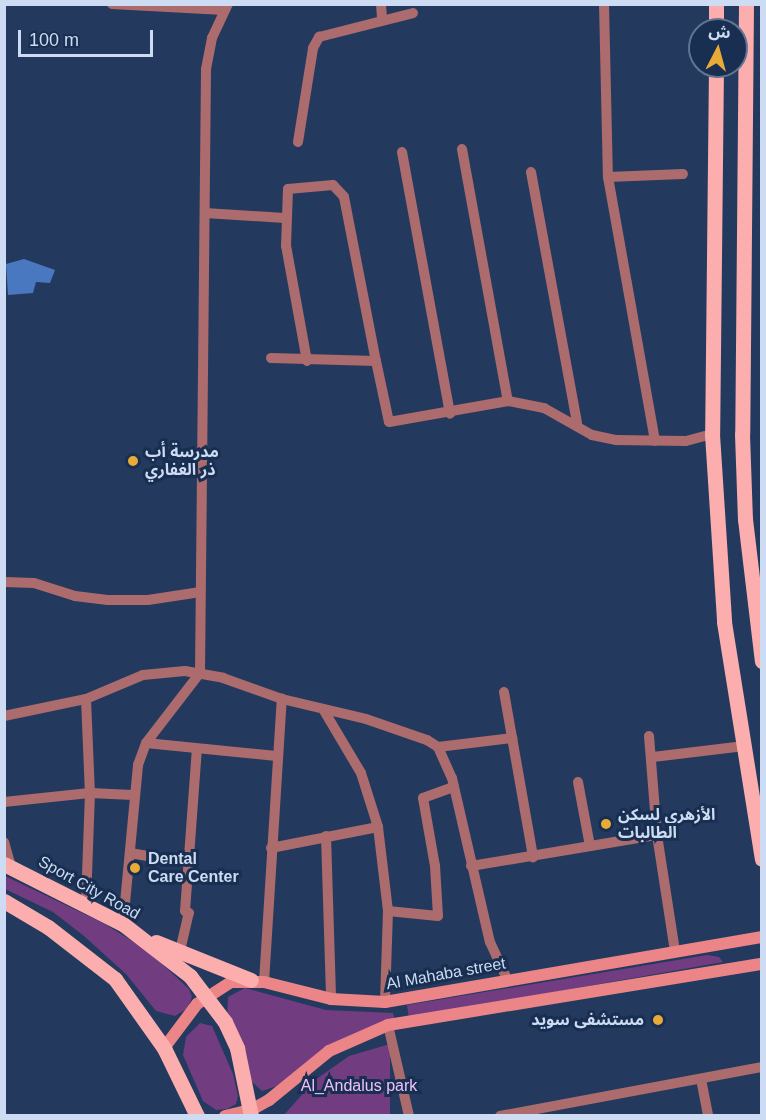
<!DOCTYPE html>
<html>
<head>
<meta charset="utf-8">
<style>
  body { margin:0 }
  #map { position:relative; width:766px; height:1120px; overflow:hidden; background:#233a5e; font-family:Arial,"Noto Sans Arabic",sans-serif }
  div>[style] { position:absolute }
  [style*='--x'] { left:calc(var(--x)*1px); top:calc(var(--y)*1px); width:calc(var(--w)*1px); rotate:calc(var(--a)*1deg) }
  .green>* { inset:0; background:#723c80 }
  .water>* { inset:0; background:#4977c0 }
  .minor>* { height:10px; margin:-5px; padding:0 5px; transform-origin:5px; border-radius:5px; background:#ac6b6c }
  .secondary>* { height:12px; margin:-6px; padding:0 6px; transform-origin:6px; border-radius:6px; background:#eb8587 }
  .primary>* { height:15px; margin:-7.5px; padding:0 7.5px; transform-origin:7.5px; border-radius:7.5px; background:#fcadad }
  .dots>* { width:16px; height:16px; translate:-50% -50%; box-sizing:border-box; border:3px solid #192f52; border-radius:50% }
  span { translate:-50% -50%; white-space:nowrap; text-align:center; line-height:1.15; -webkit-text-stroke:6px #192f52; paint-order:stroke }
  .poi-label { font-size:16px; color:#cddcf3; font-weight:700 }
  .left { translate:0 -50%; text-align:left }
  .right { translate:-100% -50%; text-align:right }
  .street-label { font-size:16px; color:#cddcf3 }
  .park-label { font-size:16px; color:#eec0fa }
  .frame { position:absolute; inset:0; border:6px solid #cddcf3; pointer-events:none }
  .north { position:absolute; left:688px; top:18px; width:60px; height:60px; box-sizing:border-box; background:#192f52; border:2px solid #617492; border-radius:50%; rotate:6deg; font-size:16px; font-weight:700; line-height:24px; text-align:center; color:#cddcf3 }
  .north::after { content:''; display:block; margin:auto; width:21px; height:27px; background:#e8ab37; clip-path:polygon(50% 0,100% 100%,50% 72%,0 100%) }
  .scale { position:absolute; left:18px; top:30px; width:135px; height:27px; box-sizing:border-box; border:3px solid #cddcf3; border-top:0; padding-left:8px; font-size:18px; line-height:21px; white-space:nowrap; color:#cddcf3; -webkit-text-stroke:4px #192f52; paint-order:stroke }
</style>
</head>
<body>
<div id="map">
  <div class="green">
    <div style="clip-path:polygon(5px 876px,103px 923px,147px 950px,189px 989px,192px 997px,188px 1008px,175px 1016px,156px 1011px,126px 974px,84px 936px,53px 912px,5px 889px)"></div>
    <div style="clip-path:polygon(707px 955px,719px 957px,723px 962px,409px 1018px,407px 1005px)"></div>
    <div style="clip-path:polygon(245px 988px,326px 1010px,393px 1013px,395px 1022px,330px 1045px,277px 1086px,262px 1091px,250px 1080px,227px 1021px,228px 997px)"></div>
    <div style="clip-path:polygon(200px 1023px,212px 1026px,233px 1074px,238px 1096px,236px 1104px,227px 1109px,216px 1110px,203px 1101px,183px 1055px,186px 1037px)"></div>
    <div style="clip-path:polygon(390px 1044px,390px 1115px,283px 1116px,315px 1080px,349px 1056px)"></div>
  </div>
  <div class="water">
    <div style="clip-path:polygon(24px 259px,55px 270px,50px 283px,36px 282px,33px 293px,8px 295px,6px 264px)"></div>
  </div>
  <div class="minor">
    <div style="--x:112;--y:4;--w:112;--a:3.1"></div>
    <div style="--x:381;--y:4;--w:16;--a:86"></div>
    <div style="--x:604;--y:4;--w:173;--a:88.7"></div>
    <div style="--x:608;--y:177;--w:268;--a:79.9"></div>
    <div style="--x:298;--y:142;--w:95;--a:-80.9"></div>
    <div style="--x:313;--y:48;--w:13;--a:-61"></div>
    <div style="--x:319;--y:37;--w:97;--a:-14.3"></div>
    <div style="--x:462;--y:149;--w:256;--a:79.7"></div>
    <div style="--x:402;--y:152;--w:266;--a:79.6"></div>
    <div style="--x:531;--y:172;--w:255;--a:79.6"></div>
    <div style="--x:608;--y:177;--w:75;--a:-2.3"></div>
    <div style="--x:205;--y:213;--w:80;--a:3.6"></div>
    <div style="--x:271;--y:358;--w:105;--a:1.6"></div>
    <div style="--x:376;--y:361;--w:62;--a:78"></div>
    <div style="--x:389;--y:422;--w:121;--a:-10"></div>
    <div style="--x:508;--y:401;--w:37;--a:11"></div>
    <div style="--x:544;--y:408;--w:55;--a:29.4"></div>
    <div style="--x:592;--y:435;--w:25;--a:12"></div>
    <div style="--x:616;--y:440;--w:70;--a:0.8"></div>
    <div style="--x:686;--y:441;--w:27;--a:-15"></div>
    <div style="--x:307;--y:361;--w:117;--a:-100.3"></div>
    <div style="--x:286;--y:246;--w:57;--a:-88"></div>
    <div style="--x:288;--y:189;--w:45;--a:-5.1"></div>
    <div style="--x:333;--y:185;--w:16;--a:47"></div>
    <div style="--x:344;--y:197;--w:167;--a:79"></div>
    <div style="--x:4;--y:582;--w:30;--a:2"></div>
    <div style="--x:34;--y:583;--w:43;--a:17.6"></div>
    <div style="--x:75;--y:596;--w:33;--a:7"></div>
    <div style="--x:108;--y:600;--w:40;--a:0"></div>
    <div style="--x:148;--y:600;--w:53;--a:-8.7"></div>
    <div style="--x:504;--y:692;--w:168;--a:80"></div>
    <div style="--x:86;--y:699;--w:94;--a:87.6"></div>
    <div style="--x:90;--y:793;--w:110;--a:92.1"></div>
    <div style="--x:323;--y:709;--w:74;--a:59.3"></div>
    <div style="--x:361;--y:773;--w:57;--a:72.5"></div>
    <div style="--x:378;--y:827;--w:85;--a:83.2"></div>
    <div style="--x:388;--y:911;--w:91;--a:91.9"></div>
    <div style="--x:4;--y:716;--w:84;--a:-11.7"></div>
    <div style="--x:86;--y:699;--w:62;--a:-22.8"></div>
    <div style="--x:143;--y:675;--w:42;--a:-5.4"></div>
    <div style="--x:185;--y:671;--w:39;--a:10"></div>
    <div style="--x:223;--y:678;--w:63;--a:19.6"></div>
    <div style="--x:282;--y:699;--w:86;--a:13.4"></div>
    <div style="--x:366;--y:719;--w:65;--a:19"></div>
    <div style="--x:427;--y:740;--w:13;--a:32"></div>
    <div style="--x:438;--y:747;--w:34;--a:66"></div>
    <div style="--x:452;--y:778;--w:168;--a:77"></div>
    <div style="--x:490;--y:942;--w:41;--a:65.3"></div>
    <div style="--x:649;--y:736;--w:99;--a:85.4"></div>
    <div style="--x:657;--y:835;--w:117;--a:81.2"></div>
    <div style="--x:146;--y:743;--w:131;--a:5.7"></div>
    <div style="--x:438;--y:747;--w:75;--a:-6.9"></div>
    <div style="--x:653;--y:757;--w:92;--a:-6.9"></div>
    <div style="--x:578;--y:782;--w:65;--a:79.4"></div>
    <div style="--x:4;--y:802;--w:86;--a:-6"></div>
    <div style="--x:90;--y:793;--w:43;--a:2.7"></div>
    <div style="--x:326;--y:836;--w:163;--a:88.2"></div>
    <div style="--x:4;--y:842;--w:25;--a:74"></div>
    <div style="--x:271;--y:848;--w:109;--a:-11.1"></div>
    <div style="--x:130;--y:853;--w:59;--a:9.8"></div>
    <div style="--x:471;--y:866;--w:189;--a:-9.5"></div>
    <div style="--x:388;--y:911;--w:50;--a:5.7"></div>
    <div style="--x:438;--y:916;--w:50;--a:-93.4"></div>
    <div style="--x:435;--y:866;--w:69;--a:-100"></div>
    <div style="--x:423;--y:798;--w:33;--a:-20"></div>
    <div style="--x:123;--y:924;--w:160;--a:-84.6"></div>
    <div style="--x:138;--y:765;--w:23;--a:-70"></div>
    <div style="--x:146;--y:743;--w:88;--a:-52.4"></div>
    <div style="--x:200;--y:673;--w:604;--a:-89.43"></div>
    <div style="--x:206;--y:69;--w:32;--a:-79"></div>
    <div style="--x:212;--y:38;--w:38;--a:-65"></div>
    <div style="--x:180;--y:951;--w:39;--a:-77"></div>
    <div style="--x:189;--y:913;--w:4;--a:-153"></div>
    <div style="--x:185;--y:911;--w:162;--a:-85.8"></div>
    <div style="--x:264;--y:982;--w:284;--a:-86.4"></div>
    <div style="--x:388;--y:1025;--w:93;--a:77"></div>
    <div style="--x:701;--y:1079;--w:38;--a:79"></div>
    <div style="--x:500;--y:1116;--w:267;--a:-10.6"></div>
  </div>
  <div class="secondary">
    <div style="--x:164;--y:1048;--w:55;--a:-53.1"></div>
    <div style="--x:197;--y:1004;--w:40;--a:-32.9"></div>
    <div style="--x:231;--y:982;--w:33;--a:0"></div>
    <div style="--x:264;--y:982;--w:69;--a:14.2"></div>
    <div style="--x:331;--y:999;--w:54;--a:3.2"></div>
    <div style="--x:385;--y:1002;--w:383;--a:-9.8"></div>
    <div style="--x:225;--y:1116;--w:27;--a:-13"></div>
    <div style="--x:251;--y:1110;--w:21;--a:-29"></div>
    <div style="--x:269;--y:1100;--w:77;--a:-39.2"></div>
    <div style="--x:329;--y:1051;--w:64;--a:-23.8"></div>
    <div style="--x:388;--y:1025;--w:379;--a:-9.3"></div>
  </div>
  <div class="primary">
    <div style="--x:746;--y:4;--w:430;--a:90.5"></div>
    <div style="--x:742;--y:434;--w:85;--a:88"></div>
    <div style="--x:745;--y:519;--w:143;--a:83.2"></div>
    <div style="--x:716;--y:30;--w:26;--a:-90"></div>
    <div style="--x:716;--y:66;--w:368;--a:90.6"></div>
    <div style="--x:712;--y:434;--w:188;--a:86.3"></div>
    <div style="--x:724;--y:622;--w:240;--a:80.9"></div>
    <div style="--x:4;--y:864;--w:133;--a:26.8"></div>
    <div style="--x:123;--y:924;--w:85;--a:37.8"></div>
    <div style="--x:190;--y:976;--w:58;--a:52.7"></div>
    <div style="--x:225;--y:1022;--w:29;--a:65"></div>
    <div style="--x:237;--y:1048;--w:69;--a:78.4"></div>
    <div style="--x:4;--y:901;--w:51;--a:30.6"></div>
    <div style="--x:48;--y:927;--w:85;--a:37.8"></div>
    <div style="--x:115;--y:979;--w:85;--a:54.6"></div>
    <div style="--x:164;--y:1048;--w:76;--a:64.1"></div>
    <div style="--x:156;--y:942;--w:102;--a:21.8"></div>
  </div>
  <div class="dots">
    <div style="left:133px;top:461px;background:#e8ab37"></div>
    <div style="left:606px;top:824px;background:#e8ab37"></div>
    <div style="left:135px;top:868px;background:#e8ab37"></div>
    <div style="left:658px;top:1020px;background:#e8ab37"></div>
  </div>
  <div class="poi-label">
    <span class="left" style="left:145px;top:461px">مدرسة أب<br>ذر الغفاري</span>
    <span class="left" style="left:618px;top:824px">الأزهري لسكن<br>الطالبات</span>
    <span class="left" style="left:148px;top:868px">Dental<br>Care Center</span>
    <span class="right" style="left:644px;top:1020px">مستشفى سويد</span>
  </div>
  <div class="street-label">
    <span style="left:89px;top:888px;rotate:29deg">Sport City Road</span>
    <span style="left:446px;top:974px;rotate:-10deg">Al Mahaba street</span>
  </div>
  <div class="park-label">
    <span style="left:359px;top:1086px">Al_Andalus park</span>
  </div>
  <div class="frame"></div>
  <div class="north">ش</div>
  <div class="scale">100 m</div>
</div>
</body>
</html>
